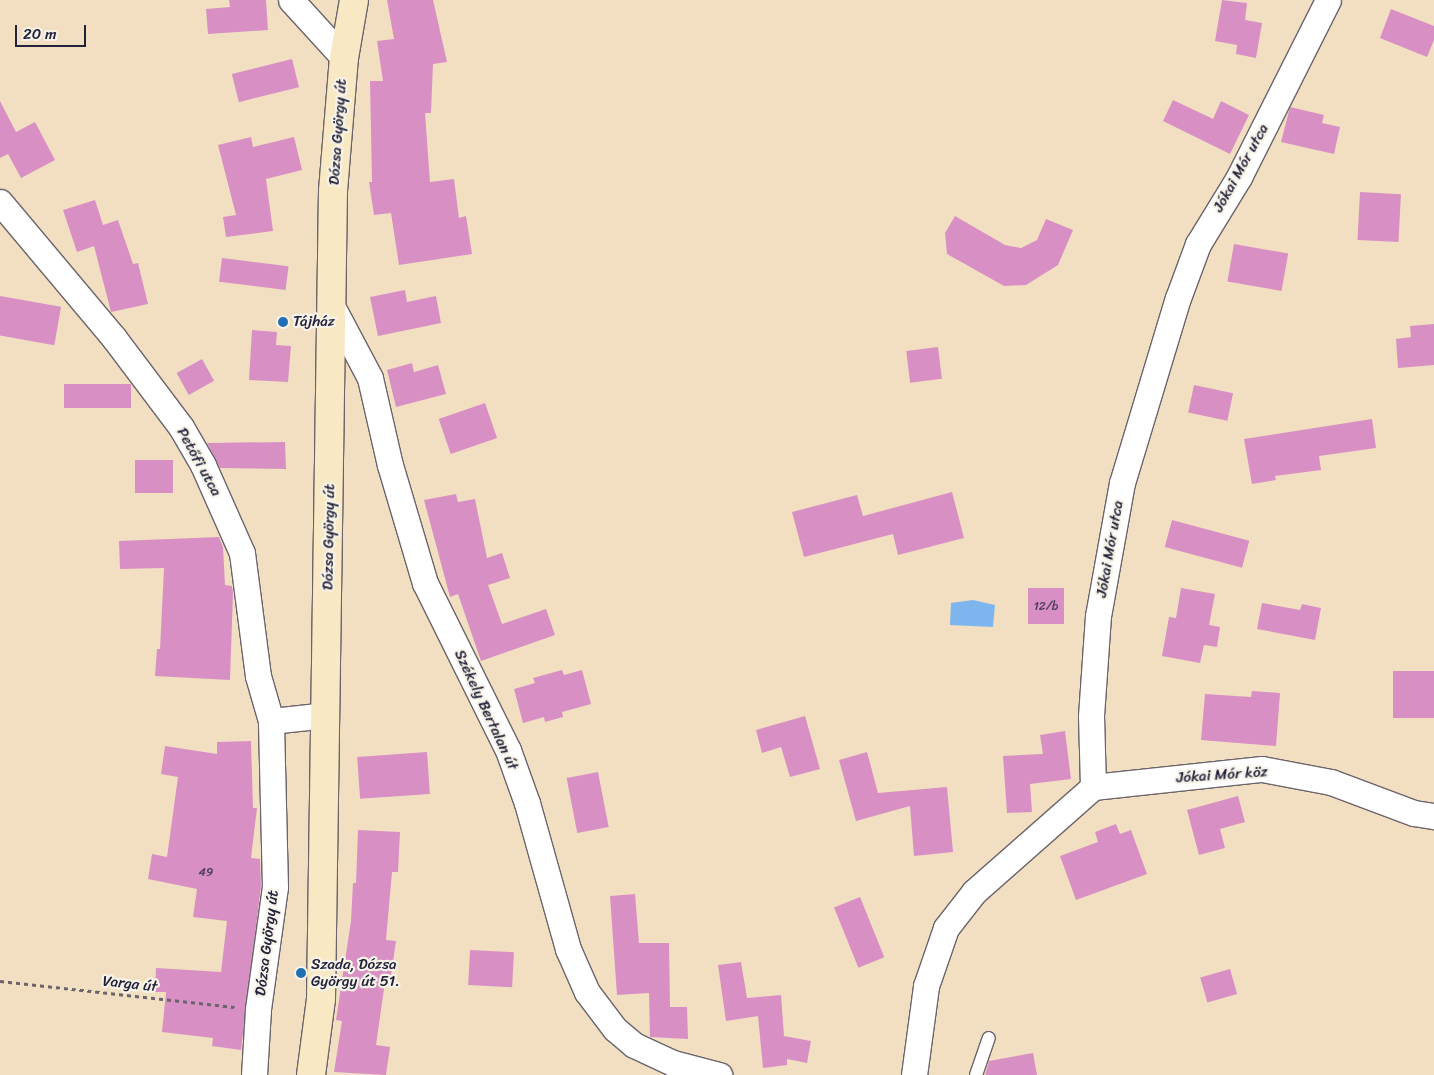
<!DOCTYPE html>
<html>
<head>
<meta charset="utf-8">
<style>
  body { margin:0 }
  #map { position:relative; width:1434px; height:1075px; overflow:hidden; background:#f2dfc2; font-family:Sriracha,sans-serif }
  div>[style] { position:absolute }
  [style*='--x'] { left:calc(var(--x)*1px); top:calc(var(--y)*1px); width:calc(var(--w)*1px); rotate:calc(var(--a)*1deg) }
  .water>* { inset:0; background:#7fb5ee }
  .building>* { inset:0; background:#d890c4; transform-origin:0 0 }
  .path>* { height:3px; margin-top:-1.5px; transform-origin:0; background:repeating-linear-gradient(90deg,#6b646a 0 4px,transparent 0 8px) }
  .roads { filter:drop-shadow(1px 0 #6b646a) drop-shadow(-1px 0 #6b646a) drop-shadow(0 1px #6b646a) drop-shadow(0 -1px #6b646a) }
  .service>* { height:12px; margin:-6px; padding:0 6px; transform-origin:6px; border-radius:6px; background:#fff }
  .minor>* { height:25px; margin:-12.5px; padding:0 12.5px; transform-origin:12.5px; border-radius:12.5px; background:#fff }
  .secondary>* { height:28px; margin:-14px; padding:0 14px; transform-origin:14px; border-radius:14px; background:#f8e8c3 }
  .dots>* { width:14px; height:14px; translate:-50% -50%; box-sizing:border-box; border:2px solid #f7f3e8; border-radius:50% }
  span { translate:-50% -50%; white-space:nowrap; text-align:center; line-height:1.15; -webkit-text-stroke:4.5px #f7f3e8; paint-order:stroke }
  .number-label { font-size:12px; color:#503e5d }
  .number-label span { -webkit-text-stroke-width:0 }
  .street-label { font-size:15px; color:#22223b }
  .poi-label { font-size:15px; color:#22223b }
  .left { translate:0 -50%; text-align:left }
  .scale { position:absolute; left:15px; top:25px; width:71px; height:22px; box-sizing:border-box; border:2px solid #22223b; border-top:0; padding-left:6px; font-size:15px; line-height:18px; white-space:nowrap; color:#22223b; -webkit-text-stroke:4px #f7f3e8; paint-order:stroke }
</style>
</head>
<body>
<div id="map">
  <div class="water">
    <div style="clip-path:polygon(973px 600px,995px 605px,993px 627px,950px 625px,951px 603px)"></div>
  </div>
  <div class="building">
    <div style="clip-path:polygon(229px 0,266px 0,268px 30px,208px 34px,206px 9px,230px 7px)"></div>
    <div style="clip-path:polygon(387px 0,433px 0,447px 62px,433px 64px,431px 113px,425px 113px,430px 182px,454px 179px,459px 218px,466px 216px,472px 254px,399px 265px,391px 213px,374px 215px,369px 182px,372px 182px,370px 81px,383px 81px,377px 41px,394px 39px)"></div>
    <div style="clip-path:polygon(1222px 0,1247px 3px,1245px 20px,1262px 23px,1256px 58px,1236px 54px,1237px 45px,1215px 41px)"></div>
    <div style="clip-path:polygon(1391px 9px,1434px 26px,1434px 40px,1427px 57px,1380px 38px)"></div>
    <div style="left:292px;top:59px;width:29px;height:62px;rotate:76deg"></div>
    <div style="clip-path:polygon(1173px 100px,1213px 119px,1221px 101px,1249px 115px,1230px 154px,1163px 121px)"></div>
    <div style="clip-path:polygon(0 101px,16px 132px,35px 122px,55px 160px,21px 178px,8px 154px,0 158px)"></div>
    <div style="clip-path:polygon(1290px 107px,1324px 115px,1322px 123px,1340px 127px,1334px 154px,1281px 142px)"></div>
    <div style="clip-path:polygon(251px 137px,253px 147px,294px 137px,302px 170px,266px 179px,273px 231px,226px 237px,223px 217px,236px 215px,218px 145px)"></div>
    <div style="left:1360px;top:192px;width:41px;height:48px;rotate:3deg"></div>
    <div style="clip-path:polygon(95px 200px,103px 225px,118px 220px,133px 264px,138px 263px,148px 304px,111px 312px,94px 246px,77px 252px,63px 210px)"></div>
    <div style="clip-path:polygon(955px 216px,1005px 245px,1021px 248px,1037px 240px,1046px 219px,1073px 230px,1058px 265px,1026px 285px,1004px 286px,947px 254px,945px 233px)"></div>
    <div style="left:1234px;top:244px;width:55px;height:38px;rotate:10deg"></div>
    <div style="left:222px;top:258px;width:67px;height:24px;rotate:7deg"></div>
    <div style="clip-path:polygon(405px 290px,407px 302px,436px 296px,441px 323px,378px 336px,370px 297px)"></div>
    <div style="left:0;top:296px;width:62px;height:39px;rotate:10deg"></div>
    <div style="clip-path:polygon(1434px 324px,1434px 365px,1398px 368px,1396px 339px,1411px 337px,1410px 326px)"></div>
    <div style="clip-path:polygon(252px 330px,277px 332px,276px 345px,291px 346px,288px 382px,249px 380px)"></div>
    <div style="left:938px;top:347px;width:32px;height:32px;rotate:83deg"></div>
    <div style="left:202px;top:359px;width:25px;height:29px;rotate:61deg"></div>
    <div style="clip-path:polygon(412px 363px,414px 372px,438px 365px,446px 394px,396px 407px,387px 370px)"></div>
    <div style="left:64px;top:384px;width:67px;height:24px"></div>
    <div style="left:1194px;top:385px;width:40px;height:28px;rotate:12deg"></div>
    <div style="left:485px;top:403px;width:37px;height:49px;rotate:71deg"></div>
    <div style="clip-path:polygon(1372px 419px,1376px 448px,1319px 456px,1321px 470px,1275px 476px,1276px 480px,1252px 484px,1244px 439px)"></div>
    <div style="clip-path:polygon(285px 442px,286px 469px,220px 468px,207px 443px)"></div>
    <div style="left:135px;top:460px;width:38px;height:33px"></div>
    <div style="clip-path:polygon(952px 492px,964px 538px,898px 555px,893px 534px,804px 557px,792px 512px,857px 495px,863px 516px)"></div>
    <div style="clip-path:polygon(456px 494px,458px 502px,475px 499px,487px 558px,502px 553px,510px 578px,488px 585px,502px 624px,546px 609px,555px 635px,481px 661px,458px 594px,450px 597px,424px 500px)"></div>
    <div style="left:1172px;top:520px;width:80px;height:28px;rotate:15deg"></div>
    <div style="clip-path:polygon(219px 537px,223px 547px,225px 585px,232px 586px,233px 593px,230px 680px,155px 676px,157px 649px,160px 649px,164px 568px,120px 569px,119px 541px)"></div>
    <div style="left:1064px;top:588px;width:36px;height:36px;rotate:90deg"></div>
    <div style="clip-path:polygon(1181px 588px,1215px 594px,1209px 625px,1220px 627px,1217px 647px,1204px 645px,1200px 663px,1162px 656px,1169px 617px,1176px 618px)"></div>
    <div style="clip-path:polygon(1262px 603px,1300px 610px,1302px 604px,1321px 608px,1315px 640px,1257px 629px)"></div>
    <div style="clip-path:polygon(562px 670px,564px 675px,582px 670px,591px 704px,562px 712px,563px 717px,545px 722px,544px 717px,523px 723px,514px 689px,535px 683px,533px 678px)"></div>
    <div style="left:1434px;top:671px;width:47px;height:41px;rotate:90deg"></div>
    <div style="clip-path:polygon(1252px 691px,1280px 693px,1276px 746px,1201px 740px,1205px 694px,1251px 697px)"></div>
    <div style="clip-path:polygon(805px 716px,820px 769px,790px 777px,781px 747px,762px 753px,756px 730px)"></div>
    <div style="clip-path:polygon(1065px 731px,1071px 779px,1030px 784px,1032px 812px,1007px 813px,1003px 756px,1043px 754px,1040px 735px)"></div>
    <div style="clip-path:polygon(251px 741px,253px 808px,257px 808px,251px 858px,260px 859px,261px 886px,241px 1050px,212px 1046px,213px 1038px,162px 1032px,166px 992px,155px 992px,156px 968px,221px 972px,227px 921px,193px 917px,197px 889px,148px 879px,152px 854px,167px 857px,178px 777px,161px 774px,165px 746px,217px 754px,217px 742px)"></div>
    <div style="left:427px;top:752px;width:42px;height:70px;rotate:86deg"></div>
    <div style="clip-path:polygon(867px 752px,878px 793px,947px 787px,953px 852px,914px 856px,910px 806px,856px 821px,839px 760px)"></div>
    <div style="left:598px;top:772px;width:56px;height:32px;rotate:79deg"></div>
    <div style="clip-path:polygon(1238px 796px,1245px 822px,1220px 829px,1225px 848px,1199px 855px,1187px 810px)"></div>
    <div style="clip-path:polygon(1116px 824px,1120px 834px,1131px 830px,1147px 874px,1076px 900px,1060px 856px,1098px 842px,1095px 832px)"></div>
    <div style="clip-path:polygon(358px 830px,400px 832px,398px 872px,392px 872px,386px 940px,396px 941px,391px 976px,386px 975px,376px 1045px,390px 1047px,386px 1075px,334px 1072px,342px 1021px,336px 1020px,351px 921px,353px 883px,356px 883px)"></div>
    <div style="clip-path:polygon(635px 894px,639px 943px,669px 943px,670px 1007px,687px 1007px,688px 1039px,650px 1037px,649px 993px,617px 995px,610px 896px)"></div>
    <div style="left:860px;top:897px;width:65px;height:28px;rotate:68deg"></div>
    <div style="left:470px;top:950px;width:44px;height:35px;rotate:3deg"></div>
    <div style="clip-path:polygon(741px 962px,747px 998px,781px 995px,784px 1036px,811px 1041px,807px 1063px,787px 1059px,787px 1065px,763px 1068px,758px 1016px,726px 1021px,718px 965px)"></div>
    <div style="left:1230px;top:969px;width:26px;height:31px;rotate:74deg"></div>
    <div style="clip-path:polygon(1033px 1053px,1037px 1075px,985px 1075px,989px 1061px)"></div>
  </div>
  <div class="path">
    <div style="--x:0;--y:981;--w:236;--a:6.3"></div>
  </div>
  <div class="roads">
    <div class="service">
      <div style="--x:976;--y:1075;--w:39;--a:-71"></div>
    </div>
    <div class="minor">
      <div style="--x:291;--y:0;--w:79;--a:47.6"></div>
      <div style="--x:0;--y:202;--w:177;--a:50"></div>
      <div style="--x:114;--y:338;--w:111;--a:53"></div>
      <div style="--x:181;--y:427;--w:44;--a:59.9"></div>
      <div style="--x:203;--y:465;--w:96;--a:66.1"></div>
      <div style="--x:242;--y:553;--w:124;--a:82.6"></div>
      <div style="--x:258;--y:676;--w:47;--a:73.9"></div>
      <div style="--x:271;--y:721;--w:55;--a:-6.2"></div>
      <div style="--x:333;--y:308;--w:79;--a:62.1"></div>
      <div style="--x:370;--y:378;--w:89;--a:77.1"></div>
      <div style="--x:390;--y:465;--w:123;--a:73.5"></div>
      <div style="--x:425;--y:583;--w:186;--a:63.6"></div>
      <div style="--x:508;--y:750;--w:56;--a:70.3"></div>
      <div style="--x:527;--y:803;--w:152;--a:74.3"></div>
      <div style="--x:568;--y:949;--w:47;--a:66.2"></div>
      <div style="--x:587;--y:992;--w:46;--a:52.9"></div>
      <div style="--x:615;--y:1029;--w:25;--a:40"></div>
      <div style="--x:634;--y:1045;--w:43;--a:24.8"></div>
      <div style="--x:673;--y:1063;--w:48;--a:14.6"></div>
      <div style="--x:1093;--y:787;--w:170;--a:-6.1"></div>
      <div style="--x:1262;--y:769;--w:70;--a:10.7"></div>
      <div style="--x:1331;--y:782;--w:89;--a:20.5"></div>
      <div style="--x:1414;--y:813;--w:20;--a:9"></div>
      <div style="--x:254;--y:1075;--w:66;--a:-86.5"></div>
      <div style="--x:258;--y:1009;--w:123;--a:-82.1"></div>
      <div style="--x:275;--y:887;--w:166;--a:-91.4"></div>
      <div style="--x:914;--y:1075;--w:90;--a:-82.3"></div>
      <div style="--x:926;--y:986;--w:61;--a:-71"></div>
      <div style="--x:946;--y:928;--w:46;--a:-52.1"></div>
      <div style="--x:974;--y:892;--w:159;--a:-41.4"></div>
      <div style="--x:1093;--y:787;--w:71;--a:-91.6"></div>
      <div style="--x:1091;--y:716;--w:100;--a:-86"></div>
      <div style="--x:1098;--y:616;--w:135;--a:-79.8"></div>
      <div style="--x:1122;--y:483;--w:193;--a:-73.2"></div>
      <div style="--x:1178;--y:298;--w:58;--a:-69.7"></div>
      <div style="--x:1198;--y:244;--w:79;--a:-58.5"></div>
      <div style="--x:1239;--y:177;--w:198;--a:-63.3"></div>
    </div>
    <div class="secondary">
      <div style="--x:311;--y:1075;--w:77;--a:-82.5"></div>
      <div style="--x:321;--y:999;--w:808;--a:-89.15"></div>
      <div style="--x:333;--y:191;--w:133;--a:-85.3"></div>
      <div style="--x:344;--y:58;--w:59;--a:-80.2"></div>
    </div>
  </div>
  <div class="dots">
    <div style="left:283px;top:322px;background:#1f6fb2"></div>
    <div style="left:301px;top:973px;background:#1f6fb2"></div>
  </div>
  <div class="number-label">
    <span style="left:1046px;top:607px">12/b</span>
    <span style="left:206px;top:873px">49</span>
  </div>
  <div class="street-label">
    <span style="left:338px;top:132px;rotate:-86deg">Dózsa György út</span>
    <span style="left:1241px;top:168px;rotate:-61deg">Jókai Mór utca</span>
    <span style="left:199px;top:462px;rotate:61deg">Petőfi utca</span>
    <span style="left:329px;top:537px;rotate:-89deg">Dózsa György út</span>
    <span style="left:1110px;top:549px;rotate:-80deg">Jókai Mór utca</span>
    <span style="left:486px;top:710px;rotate:65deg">Székely Bertalan út</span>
    <span style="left:1222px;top:775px;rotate:-4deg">Jókai Mór köz</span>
    <span style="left:267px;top:943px;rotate:-83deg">Dózsa György út</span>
    <span style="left:130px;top:984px;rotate:6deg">Varga út</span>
  </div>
  <div class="poi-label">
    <span class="left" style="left:293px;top:322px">Tájház</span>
    <span class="left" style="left:311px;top:973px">Szada, Dózsa<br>György út 51.</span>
  </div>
  <div class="scale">20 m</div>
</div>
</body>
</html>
